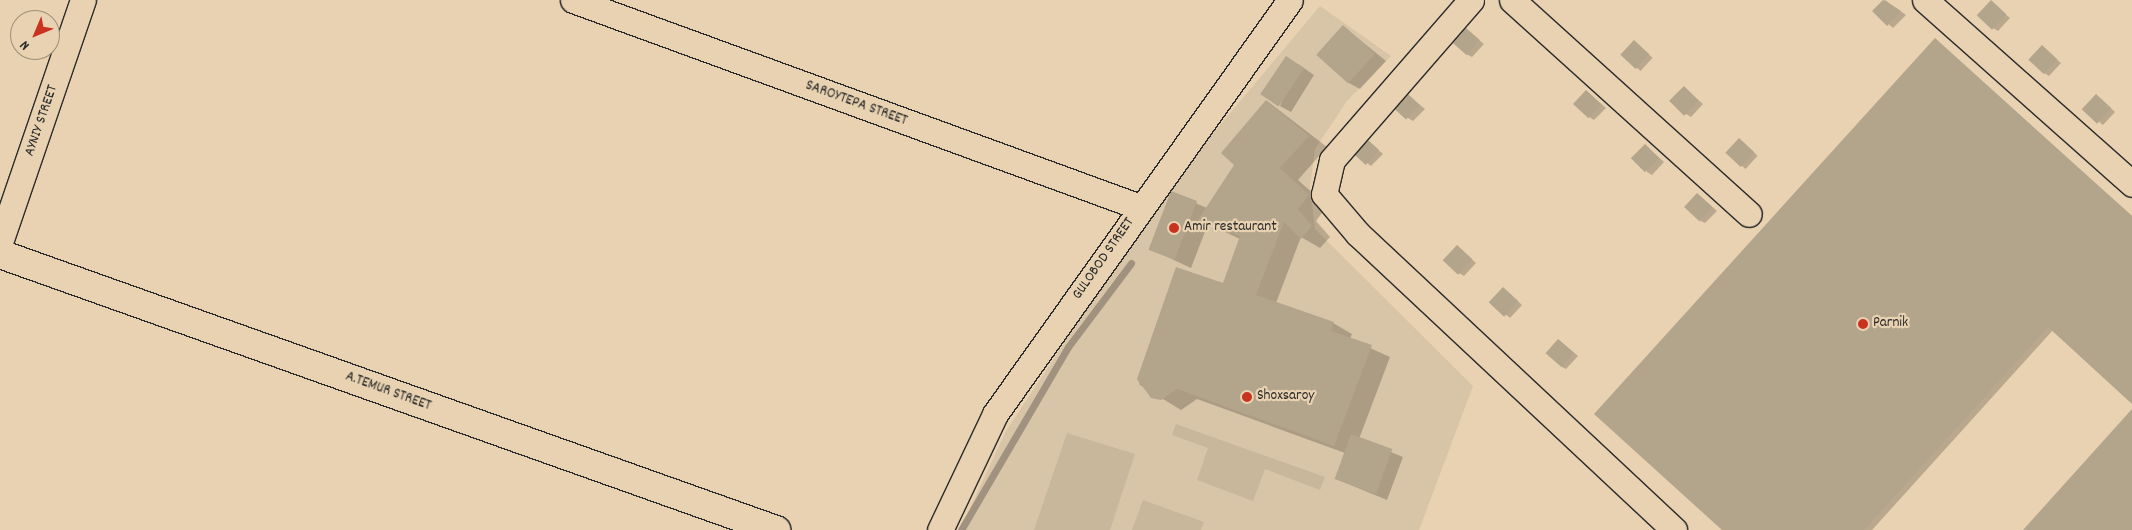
<!DOCTYPE html>
<html>
<head>
<meta charset="utf-8">
<style>
  body { margin:0 }
  #map { position:relative; width:2132px; height:530px; overflow:hidden; background:#e8d2b1; font-family:Dekko,sans-serif }
  div>[style] { position:absolute }
  [style*='--x'] { left:calc(var(--x)*1px); top:calc(var(--y)*1px); width:calc(var(--w)*1px); rotate:calc(var(--a)*1deg) }
  .built>* { inset:0; background:#d8c4a6 }
  .green>* { inset:0; background:#c9b79b }
  .shadow>* { inset:0; background:#0003; transform-origin:0 0 }
  .stream>* { height:7px; margin:-3.5px; padding:0 3.5px; transform-origin:3.5px; border-radius:3.5px; background:#a0927e }
  .building>* { inset:0; background:#b3a48c; transform-origin:0 0 }
  .roads { filter:drop-shadow(1px 0 #2b2b2b) drop-shadow(-1px 0 #2b2b2b) drop-shadow(0 1px #2b2b2b) drop-shadow(0 -1px #2b2b2b) }
  .minor>* { height:25px; margin:-12.5px; padding:0 12.5px; transform-origin:12.5px; border-radius:12.5px; background:#e8d2b1 }
  .major>* { height:28px; margin:-14px; padding:0 14px; transform-origin:14px; border-radius:14px; background:#e8d2b1 }
  .dots>* { width:14px; height:14px; translate:-50% -50%; box-sizing:border-box; border:2px solid #e8d2b1; border-radius:50% }
  span { translate:-50% -50%; white-space:nowrap; text-align:center; line-height:1.15; -webkit-text-stroke:4.5px #e8d2b1; paint-order:stroke }
  .street-label { font-size:15px; color:#2b2b2b }
  .poi-label { font-size:15px; color:#2b2b2b }
  .left { translate:0 -50%; text-align:left }
  .north { position:absolute; left:10px; top:10px; width:50px; height:50px; box-sizing:border-box; background:#e8d2b1; border:1px solid #9c8f7b; border-radius:50%; rotate:225deg; font-size:14px; font-weight:700; line-height:20px; text-align:center; color:#2b2b2b }
  .north::after { content:''; display:block; margin:auto; width:18px; height:22px; background:#c8321e; clip-path:polygon(50% 0,100% 100%,50% 72%,0 100%) }
</style>
</head>
<body>
<div id="map">
  <div class="built">
    <div style="clip-path:polygon(1320px 6px,1391px 56px,1347px 101px,1315px 149px,1310px 187px,1315px 229px,1473px 386px,1419px 530px,960px 530px,1006px 431px,1165px 191px)"></div>
  </div>
  <div class="green">
    <div style="clip-path:polygon(1176px 424px,1325px 477px,1320px 490px,1265px 469px,1253px 501px,1197px 480px,1208px 448px,1172px 435px)"></div>
    <div style="clip-path:polygon(1067px 433px,1135px 454px,1110px 530px,1034px 530px)"></div>
    <div style="clip-path:polygon(1143px 500px,1204px 522px,1201px 530px,1132px 530px)"></div>
  </div>
  <div class="shadow">
    <div style="clip-path:polygon(1885px 0,1906px 15px,1893px 28px,1874px 11px)"></div>
    <div style="clip-path:polygon(1991px 2px,2010px 18px,1998px 31px,1993px 28px)"></div>
    <div style="clip-path:polygon(1344px 27px,1386px 61px,1360px 89px,1349px 83px)"></div>
    <div style="clip-path:polygon(1466px 29px,1484px 44px,1472px 57px,1466px 54px)"></div>
    <div style="clip-path:polygon(1935px 40px,2132px 216px,2132px 402px,2053px 330px,1872px 530px,1724px 530px)"></div>
    <div style="left:1634px;top:41px;width:25px;height:18px;rotate:42deg"></div>
    <div style="clip-path:polygon(2042px 47px,2061px 63px,2049px 76px,2044px 73px)"></div>
    <div style="clip-path:polygon(1298px 64px,1314px 75px,1291px 112px,1280px 106px)"></div>
    <div style="clip-path:polygon(1684px 88px,1703px 104px,1691px 117px,1686px 114px)"></div>
    <div style="clip-path:polygon(1586px 91px,1606px 108px,1594px 120px,1589px 117px)"></div>
    <div style="clip-path:polygon(1409px 96px,1425px 109px,1413px 121px,1408px 118px)"></div>
    <div style="clip-path:polygon(2101px 99px,2115px 112px,2103px 125px,2084px 109px)"></div>
    <div style="clip-path:polygon(1267px 101px,1327px 147px,1298px 180px,1327px 206px,1316px 221px,1330px 237px,1320px 248px,1301px 237px,1276px 303px,1333px 323px,1352px 334px,1350px 339px,1390px 357px,1359px 439px,1403px 457px,1387px 500px,1336px 479px,1345px 453px,1197px 399px,1181px 410px,1140px 385px,1138px 379px,1223px 285px,1240px 239px,1208px 224px,1191px 268px,1150px 249px,1172px 193px,1207px 208px,1236px 165px)"></div>
    <div style="left:1739px;top:139px;width:25px;height:18px;rotate:42deg"></div>
    <div style="clip-path:polygon(1369px 142px,1383px 154px,1371px 166px,1357px 155px)"></div>
    <div style="clip-path:polygon(1645px 145px,1664px 162px,1652px 175px,1647px 172px)"></div>
    <div style="clip-path:polygon(1698px 194px,1717px 211px,1705px 223px,1699px 220px)"></div>
    <div style="clip-path:polygon(1457px 246px,1476px 263px,1464px 276px,1459px 273px)"></div>
    <div style="clip-path:polygon(1508px 292px,1522px 305px,1510px 318px,1491px 302px)"></div>
    <div style="clip-path:polygon(1559px 340px,1578px 356px,1566px 369px,1560px 366px)"></div>
  </div>
  <div class="stream">
    <div style="--x:961;--y:530;--w:212;--a:-59.7"></div>
    <div style="--x:1068;--y:347;--w:105;--a:-53.1"></div>
  </div>
  <div class="building">
    <div style="clip-path:polygon(1883px 0,1901px 11px,1887px 26px,1872px 11px)"></div>
    <div style="left:1991px;top:0;width:21px;height:21px;rotate:43deg"></div>
    <div style="left:1343px;top:25px;width:43px;height:40px;rotate:42deg"></div>
    <div style="left:1466px;top:28px;width:18px;height:20px;rotate:41deg"></div>
    <div style="clip-path:polygon(1935px 38px,2132px 216px,2132px 404px,2048px 327px,1864px 530px,1722px 530px,1594px 414px)"></div>
    <div style="left:1634px;top:40px;width:21px;height:20px;rotate:43deg"></div>
    <div style="left:2042px;top:45px;width:21px;height:20px;rotate:43deg"></div>
    <div style="left:1286px;top:56px;width:22px;height:46px;rotate:34deg"></div>
    <div style="left:1684px;top:86px;width:21px;height:21px;rotate:45deg"></div>
    <div style="left:1586px;top:90px;width:21px;height:19px;rotate:43deg"></div>
    <div style="left:1408px;top:94px;width:16px;height:20px;rotate:43deg"></div>
    <div style="left:2096px;top:94px;width:21px;height:21px;rotate:43deg"></div>
    <div style="clip-path:polygon(1266px 100px,1309px 136px,1280px 168px,1309px 195px,1298px 209px,1312px 226px,1301px 239px,1284px 222px,1256px 295px,1334px 322px,1331px 331px,1372px 345px,1334px 446px,1177px 389px,1161px 400px,1151px 398px,1137px 379px,1176px 267px,1223px 283px,1240px 236px,1198px 220px,1234px 165px,1221px 153px)"></div>
    <div style="left:1739px;top:138px;width:21px;height:20px;rotate:43deg"></div>
    <div style="left:1368px;top:140px;width:15px;height:20px;rotate:42deg"></div>
    <div style="left:1645px;top:144px;width:20px;height:20px;rotate:45deg"></div>
    <div style="left:1171px;top:191px;width:28px;height:63px;rotate:21deg"></div>
    <div style="left:1697px;top:193px;width:21px;height:19px;rotate:43deg"></div>
    <div style="left:1457px;top:245px;width:21px;height:21px;rotate:43deg"></div>
    <div style="left:1503px;top:287px;width:21px;height:21px;rotate:43deg"></div>
    <div style="left:1558px;top:339px;width:21px;height:19px;rotate:41deg"></div>
    <div style="clip-path:polygon(2132px 409px,2132px 530px,2023px 530px)"></div>
    <div style="left:1351px;top:434px;width:44px;height:48px;rotate:20deg"></div>
  </div>
  <div class="roads">
    <div class="minor">
      <div style="--x:573;--y:0;--w:604;--a:20.06"></div>
      <div style="--x:1471;--y:0;--w:212;--a:131"></div>
      <div style="--x:1332;--y:160;--w:35;--a:103"></div>
      <div style="--x:1324;--y:194;--w:52;--a:49.6"></div>
      <div style="--x:1358;--y:234;--w:433;--a:43.1"></div>
      <div style="--x:1512;--y:0;--w:319;--a:42.1"></div>
      <div style="--x:1925;--y:0;--w:277;--a:41.6"></div>
      <div style="--x:0;--y:242;--w:256;--a:-71.1"></div>
      <div style="--x:940;--y:530;--w:128;--a:-64.6"></div>
      <div style="--x:995;--y:414;--w:508;--a:-54.53"></div>
    </div>
    <div class="major">
      <div style="--x:0;--y:254;--w:824;--a:19.58"></div>
    </div>
  </div>
  <div class="dots">
    <div style="left:1174px;top:228px;background:#c8321e"></div>
    <div style="left:1863px;top:324px;background:#c8321e"></div>
    <div style="left:1247px;top:397px;background:#c8321e"></div>
  </div>
  <div class="street-label">
    <span style="left:856px;top:104px;rotate:20deg">SAROYTEPA STREET</span>
    <span style="left:42px;top:121px;rotate:-71deg">AYNIY STREET</span>
    <span style="left:1104px;top:259px;rotate:-55deg">GULOBOD STREET</span>
    <span style="left:388px;top:392px;rotate:20deg">A.TEMUR STREET</span>
  </div>
  <div class="poi-label">
    <span class="left" style="left:1184px;top:228px">Amir restaurant</span>
    <span class="left" style="left:1873px;top:324px">Parnik</span>
    <span class="left" style="left:1257px;top:397px">Shoxsaroy</span>
  </div>
  <div class="north">N</div>
</div>
</body>
</html>
